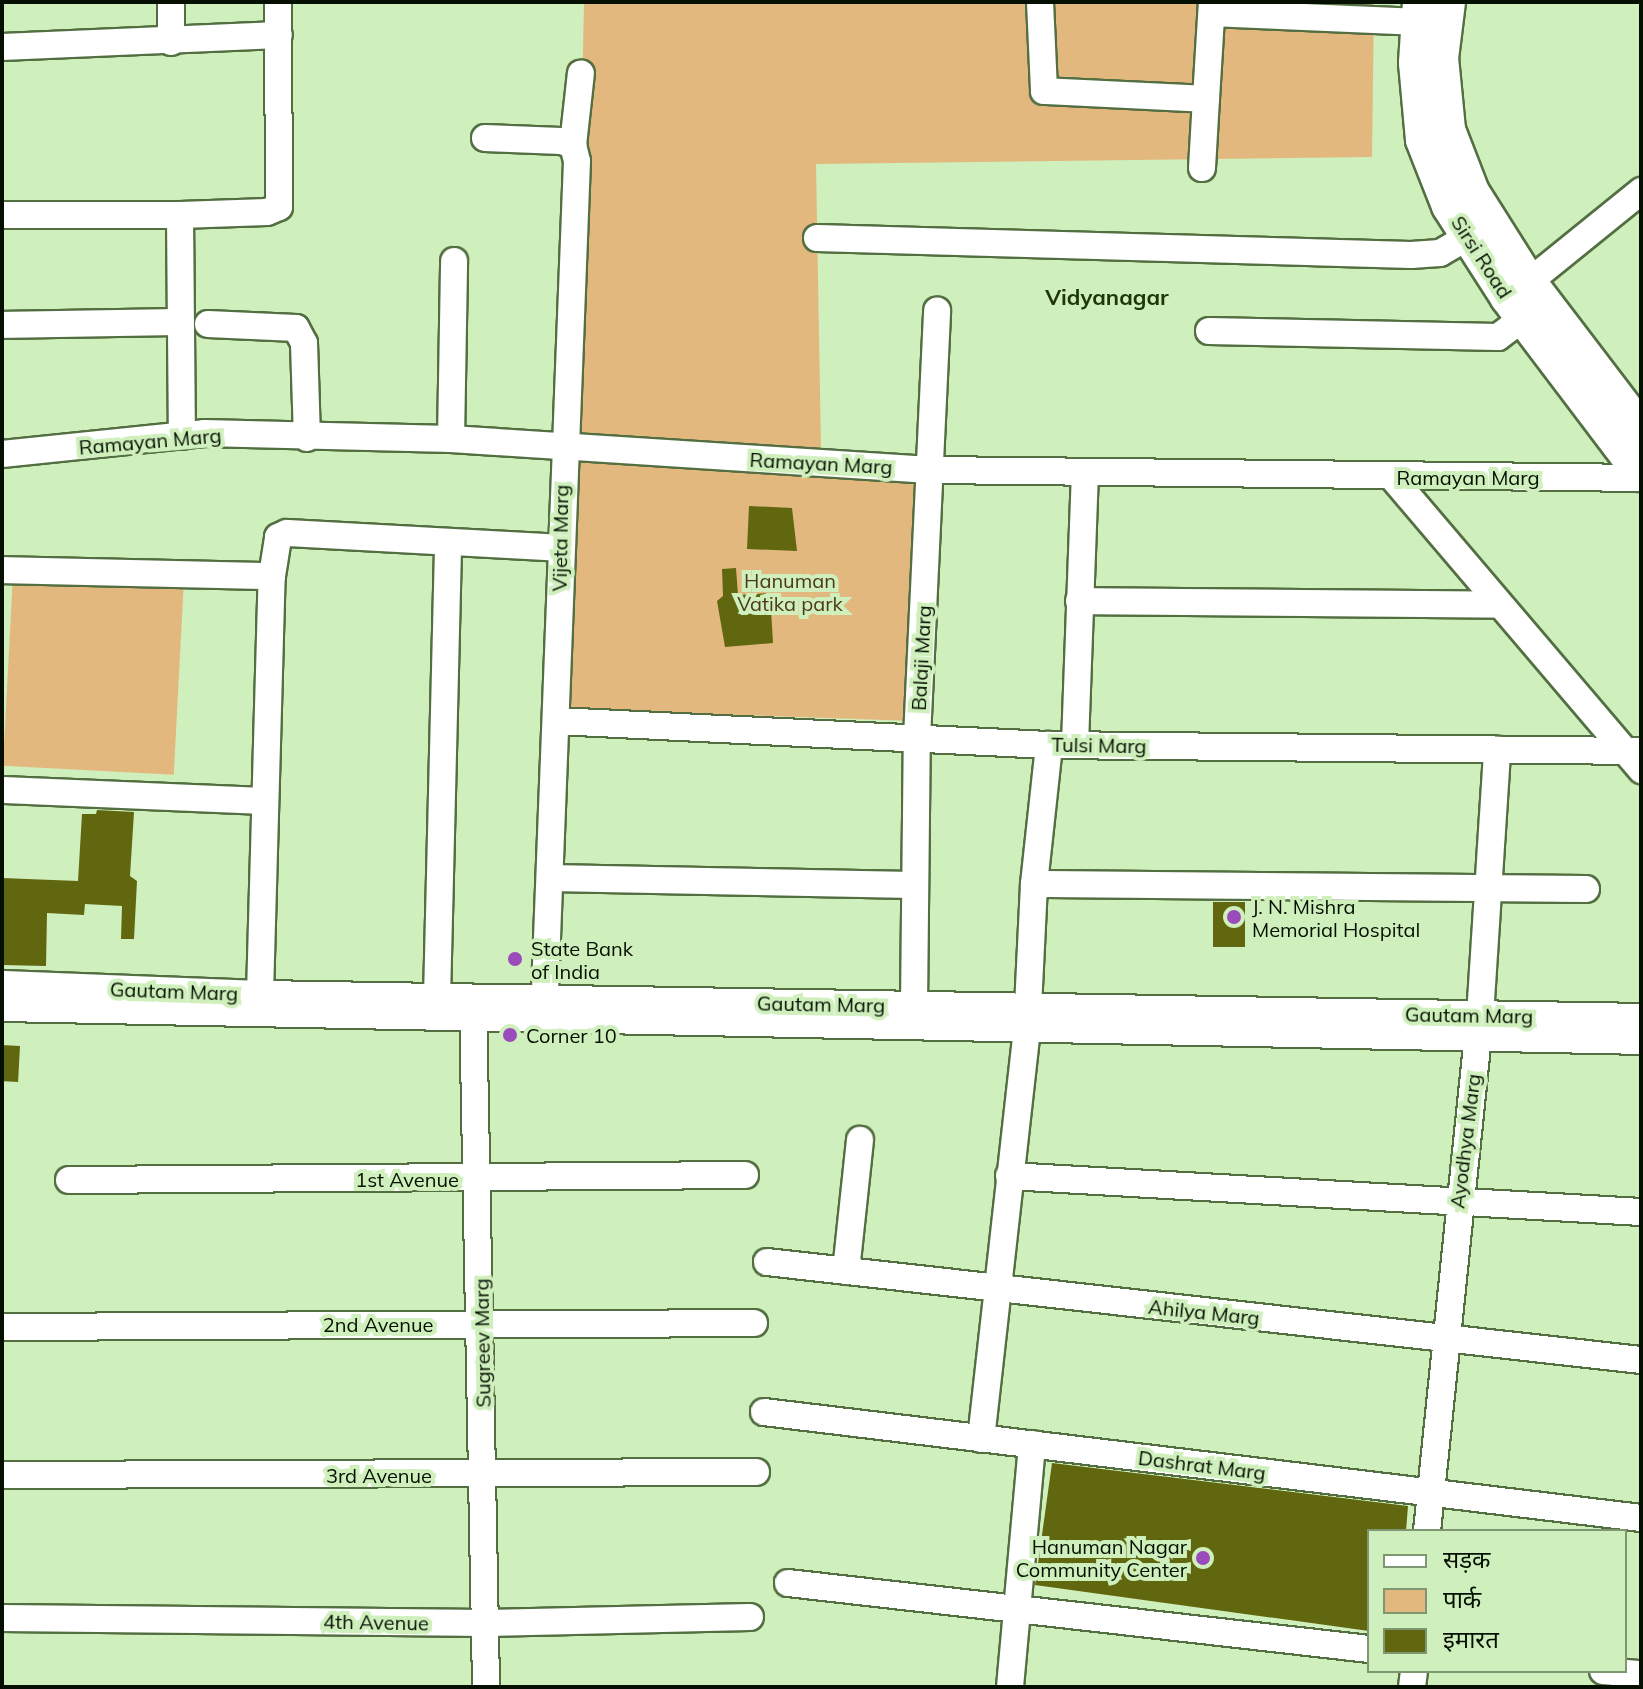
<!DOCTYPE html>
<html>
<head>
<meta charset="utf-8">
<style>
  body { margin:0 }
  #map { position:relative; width:1643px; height:1689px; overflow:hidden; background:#cfefbd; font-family:Mulish,"Noto Sans Devanagari",sans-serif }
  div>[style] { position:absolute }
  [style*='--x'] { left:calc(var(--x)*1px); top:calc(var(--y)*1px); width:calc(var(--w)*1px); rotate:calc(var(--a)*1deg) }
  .green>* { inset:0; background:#e3b87f; transform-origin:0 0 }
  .building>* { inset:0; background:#60670e; transform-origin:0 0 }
  .roads { filter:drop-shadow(2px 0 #536f42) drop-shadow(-2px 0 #536f42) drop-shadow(0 2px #536f42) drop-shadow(0 -2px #536f42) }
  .minor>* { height:26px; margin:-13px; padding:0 13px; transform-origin:13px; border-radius:13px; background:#fff }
  .major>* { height:34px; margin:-17px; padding:0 17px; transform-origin:17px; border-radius:17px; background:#fff }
  .dots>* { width:22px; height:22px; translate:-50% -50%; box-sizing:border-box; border:4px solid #cfefbd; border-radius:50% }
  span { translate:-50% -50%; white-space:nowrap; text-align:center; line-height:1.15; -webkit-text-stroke:8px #cfefbd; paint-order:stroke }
  .street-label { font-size:20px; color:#061002 }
  .park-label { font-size:20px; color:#4d381a }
  .poi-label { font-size:20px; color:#061002 }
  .left { translate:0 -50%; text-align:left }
  .right { translate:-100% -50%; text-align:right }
  .neighbourhood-label { font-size:22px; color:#1d360a; font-weight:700 }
  .frame { position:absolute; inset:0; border:4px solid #061002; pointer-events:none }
  .legend { position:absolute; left:1367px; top:1529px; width:260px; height:144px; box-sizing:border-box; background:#cfefbd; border:2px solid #7f9672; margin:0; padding:10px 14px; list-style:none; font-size:24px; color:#061002 }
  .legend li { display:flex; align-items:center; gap:16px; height:40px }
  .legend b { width:40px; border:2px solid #7f9672 }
</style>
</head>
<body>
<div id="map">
  <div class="green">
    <div style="clip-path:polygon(584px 2px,1374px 2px,1372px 157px,816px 164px,821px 448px,575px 437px)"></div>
    <div style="left:573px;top:458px;width:350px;height:251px;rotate:2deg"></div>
    <div style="left:184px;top:579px;width:196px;height:171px;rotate:93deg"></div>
  </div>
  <div class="building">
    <div style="clip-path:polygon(749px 506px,792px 508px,797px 551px,747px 549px)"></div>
    <div style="clip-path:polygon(736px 568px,738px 595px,770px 593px,773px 643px,725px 647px,717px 601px,723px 596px,722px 569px)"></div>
    <div style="clip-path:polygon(97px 810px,134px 812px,130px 876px,137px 881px,134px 939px,121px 939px,122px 906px,85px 904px,84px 915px,47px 913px,46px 966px,2px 965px,2px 878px,78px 881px,82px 814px,96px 814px)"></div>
    <div style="left:1213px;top:902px;width:32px;height:45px"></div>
    <div style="left:2px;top:1045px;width:18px;height:36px;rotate:3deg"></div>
    <div style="clip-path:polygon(1052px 1463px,1408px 1506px,1406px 1531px,1369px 1531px,1369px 1631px,1035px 1585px)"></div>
  </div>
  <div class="roads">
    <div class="minor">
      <div style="--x:171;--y:2;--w:40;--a:90"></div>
      <div style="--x:1040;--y:2;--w:89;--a:87.4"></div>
      <div style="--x:1044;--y:91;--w:162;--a:2.8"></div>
      <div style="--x:1206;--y:99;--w:97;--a:-86.5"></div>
      <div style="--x:1212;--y:13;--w:207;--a:2.5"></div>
      <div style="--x:2;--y:47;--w:277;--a:-2.5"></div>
      <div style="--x:485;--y:138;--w:76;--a:2.3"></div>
      <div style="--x:561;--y:141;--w:13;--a:18"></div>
      <div style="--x:573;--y:145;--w:16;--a:76"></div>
      <div style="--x:577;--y:161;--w:857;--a:92.21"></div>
      <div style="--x:573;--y:145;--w:72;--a:-83.7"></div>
      <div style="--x:1202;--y:168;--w:69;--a:-86.7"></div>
      <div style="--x:2;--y:215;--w:178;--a:0"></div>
      <div style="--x:180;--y:215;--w:221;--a:89.5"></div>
      <div style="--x:180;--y:215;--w:87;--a:-2"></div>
      <div style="--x:267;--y:212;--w:13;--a:-23"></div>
      <div style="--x:279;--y:207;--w:205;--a:-90.3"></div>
      <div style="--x:817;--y:238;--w:594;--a:1.64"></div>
      <div style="--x:1411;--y:255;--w:29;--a:-4"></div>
      <div style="--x:1440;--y:253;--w:32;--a:-30"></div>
      <div style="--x:1514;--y:294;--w:164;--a:-39"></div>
      <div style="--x:208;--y:324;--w:88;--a:2.6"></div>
      <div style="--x:296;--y:328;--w:17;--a:62"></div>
      <div style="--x:304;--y:343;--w:95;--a:88.2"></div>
      <div style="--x:2;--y:325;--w:178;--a:-1"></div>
      <div style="--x:1209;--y:331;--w:289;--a:1.2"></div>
      <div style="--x:1498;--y:337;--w:31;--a:-37"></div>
      <div style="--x:451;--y:439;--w:178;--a:-89"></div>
      <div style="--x:2;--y:454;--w:203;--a:-5.9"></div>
      <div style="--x:204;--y:433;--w:247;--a:1.4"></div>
      <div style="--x:451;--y:439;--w:480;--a:3.7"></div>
      <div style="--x:930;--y:470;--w:711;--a:0.64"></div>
      <div style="--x:1392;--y:477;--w:385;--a:49.6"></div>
      <div style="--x:2;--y:570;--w:270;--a:1.3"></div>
      <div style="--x:1079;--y:601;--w:419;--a:0.5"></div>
      <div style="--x:557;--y:721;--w:493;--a:2.8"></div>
      <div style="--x:1049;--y:745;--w:592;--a:0.58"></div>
      <div style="--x:1075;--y:744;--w:270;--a:-87.9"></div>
      <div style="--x:2;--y:790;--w:261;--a:2.4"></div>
      <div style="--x:550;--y:878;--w:363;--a:1.1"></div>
      <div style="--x:1034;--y:884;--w:552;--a:0.52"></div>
      <div style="--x:2;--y:984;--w:258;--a:2.2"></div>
      <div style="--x:260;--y:994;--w:1381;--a:0.95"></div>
      <div style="--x:260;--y:994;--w:418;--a:-88.4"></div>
      <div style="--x:272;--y:576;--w:39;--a:-81"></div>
      <div style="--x:278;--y:537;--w:10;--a:-24"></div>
      <div style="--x:287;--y:533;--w:273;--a:3.1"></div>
      <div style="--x:437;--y:998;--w:453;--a:-88.6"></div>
      <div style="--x:473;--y:1002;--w:685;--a:88.91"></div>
      <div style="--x:914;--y:1006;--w:268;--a:-89.4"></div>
      <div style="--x:917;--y:738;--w:428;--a:-87.3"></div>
      <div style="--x:2;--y:1008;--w:1639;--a:1.15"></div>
      <div style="--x:1009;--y:1176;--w:633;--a:3.26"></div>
      <div style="--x:69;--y:1180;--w:676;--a:-0.42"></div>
      <div style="--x:767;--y:1262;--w:879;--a:6.4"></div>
      <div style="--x:846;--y:1271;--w:132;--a:-83.9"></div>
      <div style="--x:2;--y:1327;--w:752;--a:-0.3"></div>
      <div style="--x:764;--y:1412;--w:883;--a:6.89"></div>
      <div style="--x:981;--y:1439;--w:414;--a:-83.6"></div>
      <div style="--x:1027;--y:1028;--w:144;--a:-87.2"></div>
      <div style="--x:1034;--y:884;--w:140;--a:-83.8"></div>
      <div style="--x:2;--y:1475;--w:754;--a:-0.23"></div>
      <div style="--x:1427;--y:1531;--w:518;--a:-84.12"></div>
      <div style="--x:1480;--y:1016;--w:267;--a:-86.3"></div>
      <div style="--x:788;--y:1583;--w:585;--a:6.48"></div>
      <div style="--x:2;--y:1618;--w:484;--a:0.6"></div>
      <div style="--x:486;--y:1623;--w:264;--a:-1.3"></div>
      <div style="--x:1603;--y:1671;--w:38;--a:5"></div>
      <div style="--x:1010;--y:1687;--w:244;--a:-84.8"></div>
      <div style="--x:1412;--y:1687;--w:16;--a:-83"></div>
    </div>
    <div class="major">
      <div style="--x:1420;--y:2;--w:61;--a:93.8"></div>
      <div style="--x:1416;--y:63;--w:77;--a:84.8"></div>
      <div style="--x:1423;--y:140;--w:71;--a:68.5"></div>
      <div style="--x:1449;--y:206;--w:109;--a:57.3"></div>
      <div style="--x:1508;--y:298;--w:221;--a:52.9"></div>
      <div style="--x:1448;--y:2;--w:56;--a:97.1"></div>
      <div style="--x:1441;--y:58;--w:72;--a:84.4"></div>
      <div style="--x:1448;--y:130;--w:66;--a:68.8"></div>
      <div style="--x:1472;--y:192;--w:107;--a:57.7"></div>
      <div style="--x:1529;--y:282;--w:185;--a:52.7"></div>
    </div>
  </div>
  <div class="dots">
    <div style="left:1234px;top:917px;background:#9a4bbc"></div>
    <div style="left:515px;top:959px;background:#9a4bbc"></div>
    <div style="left:510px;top:1035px;background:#9a4bbc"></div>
    <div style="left:1203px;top:1558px;background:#9a4bbc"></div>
  </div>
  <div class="street-label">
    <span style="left:1482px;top:257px;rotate:57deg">Sirsi Road</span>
    <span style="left:150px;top:441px;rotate:-5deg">Ramayan Marg</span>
    <span style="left:821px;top:463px;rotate:3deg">Ramayan Marg</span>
    <span style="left:1468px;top:477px">Ramayan Marg</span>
    <span style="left:560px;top:538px;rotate:-89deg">Vijeta Marg</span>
    <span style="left:921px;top:658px;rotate:-87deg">Balaji Marg</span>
    <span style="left:1099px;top:745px;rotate:1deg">Tulsi Marg</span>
    <span style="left:174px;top:991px;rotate:2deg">Gautam Marg</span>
    <span style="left:821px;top:1004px;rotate:1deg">Gautam Marg</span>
    <span style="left:1469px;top:1015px;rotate:1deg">Gautam Marg</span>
    <span style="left:1465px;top:1141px;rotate:-83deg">Ayodhya Marg</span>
    <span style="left:407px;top:1179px">1st Avenue</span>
    <span style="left:1204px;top:1312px;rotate:6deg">Ahilya Marg</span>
    <span style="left:378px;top:1324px">2nd Avenue</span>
    <span style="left:482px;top:1343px;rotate:-91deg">Sugreev Marg</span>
    <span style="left:1202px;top:1465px;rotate:7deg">Dashrat Marg</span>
    <span style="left:379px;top:1475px">3rd Avenue</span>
    <span style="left:376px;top:1622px;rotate:1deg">4th Avenue</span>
  </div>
  <div class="park-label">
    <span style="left:790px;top:592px">Hanuman<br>Vatika park</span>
  </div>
  <div class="poi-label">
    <span class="left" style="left:1252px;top:918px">J. N. Mishra<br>Memorial Hospital</span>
    <span class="left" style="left:531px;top:960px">State Bank<br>of India</span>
    <span class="left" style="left:526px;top:1035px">Corner 10</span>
    <span class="right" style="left:1187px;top:1558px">Hanuman Nagar<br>Community Center</span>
  </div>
  <div class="neighbourhood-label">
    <span style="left:1107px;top:298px">Vidyanagar</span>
  </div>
  <div class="frame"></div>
  <ul class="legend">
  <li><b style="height:10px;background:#fff"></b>सड़क</li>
  <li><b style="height:22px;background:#e3b87f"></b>पार्क</li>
  <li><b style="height:22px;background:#60670e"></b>इमारत</li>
  </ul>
</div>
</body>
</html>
